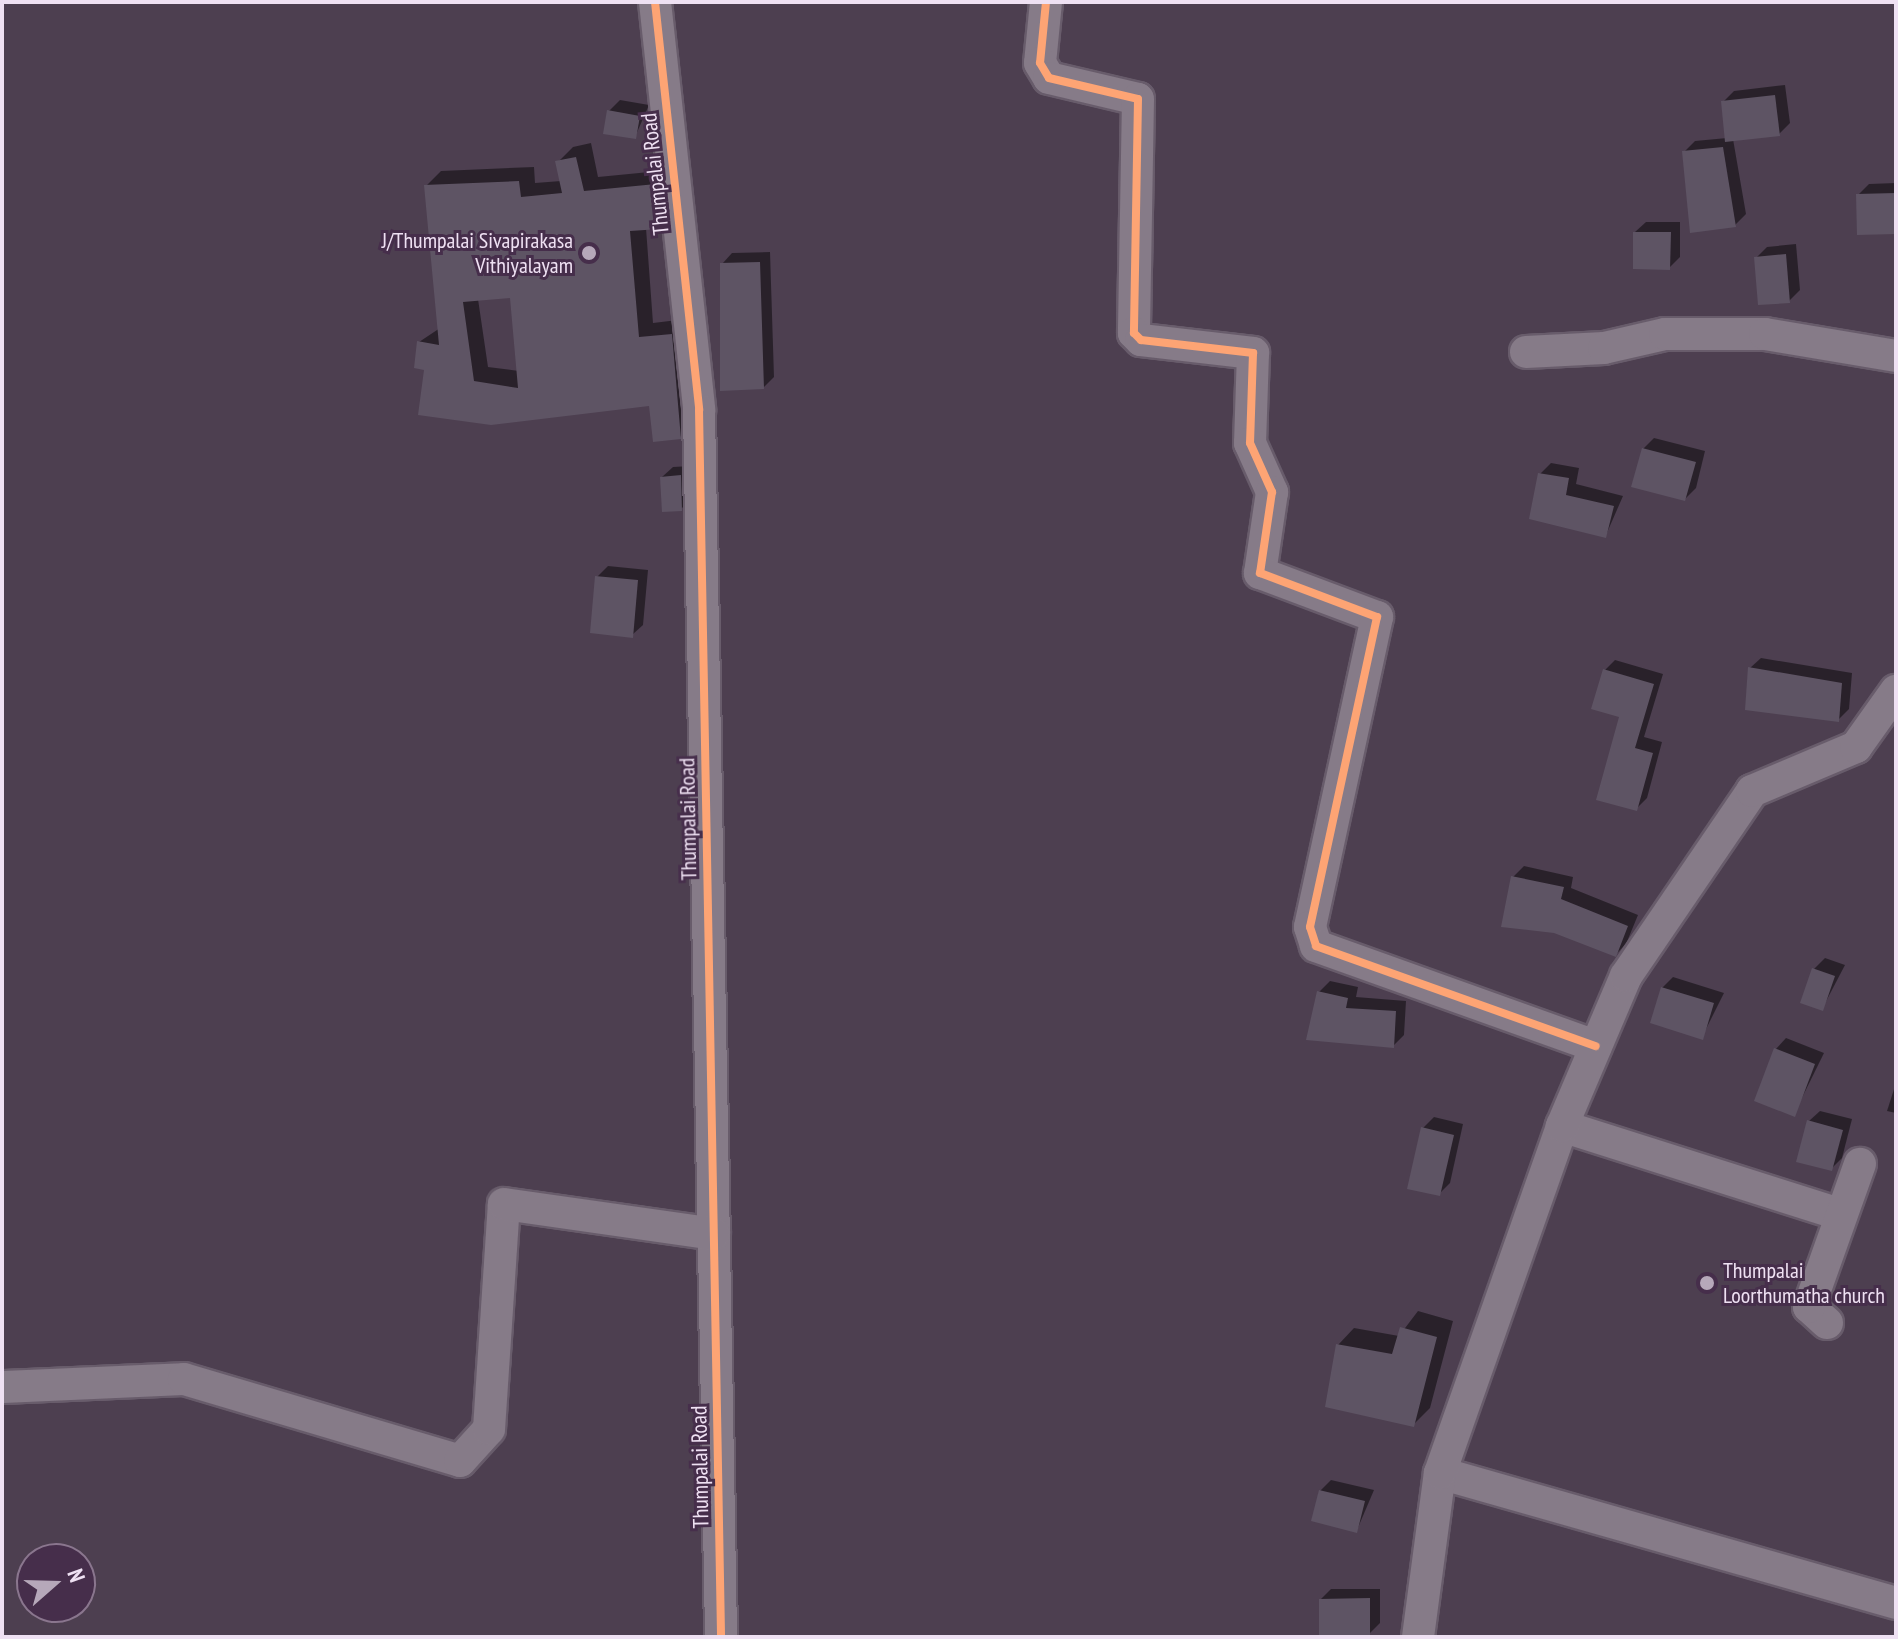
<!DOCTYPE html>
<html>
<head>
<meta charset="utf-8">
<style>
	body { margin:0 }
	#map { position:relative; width:1898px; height:1639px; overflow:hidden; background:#4d3f50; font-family:"PT Sans Narrow",sans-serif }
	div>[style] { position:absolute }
	.shadow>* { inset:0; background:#0007 }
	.building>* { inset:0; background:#5e5464 }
	.roads { filter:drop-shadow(2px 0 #685c6b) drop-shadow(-2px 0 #685c6b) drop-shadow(0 2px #685c6b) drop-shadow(0 -2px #685c6b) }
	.minor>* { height:32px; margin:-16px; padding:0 16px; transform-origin:16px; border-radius:16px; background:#867b88 }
	.cycleway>* { height:8px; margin:-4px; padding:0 4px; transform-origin:4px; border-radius:4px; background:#fda474 }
	.dots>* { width:22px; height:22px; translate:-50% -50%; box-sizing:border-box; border:4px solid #462e4b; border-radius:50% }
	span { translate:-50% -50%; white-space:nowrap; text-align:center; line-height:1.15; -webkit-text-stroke:6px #462e4b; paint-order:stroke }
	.street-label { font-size:22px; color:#efe1f3 }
	.poi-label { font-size:22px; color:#efe1f3 }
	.right { translate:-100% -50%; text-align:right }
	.left { translate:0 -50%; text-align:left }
	.frame { position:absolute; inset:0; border:4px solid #efe1f3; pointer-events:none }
	.north { position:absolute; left:16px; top:1543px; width:80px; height:80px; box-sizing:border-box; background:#462e4b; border:2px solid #8a768e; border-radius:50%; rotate:70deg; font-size:22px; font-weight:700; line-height:32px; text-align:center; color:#efe1f3 }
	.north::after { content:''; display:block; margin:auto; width:28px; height:36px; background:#b6a8ba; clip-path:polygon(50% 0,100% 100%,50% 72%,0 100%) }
</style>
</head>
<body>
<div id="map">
	<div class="shadow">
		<div style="clip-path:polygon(1785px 85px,1790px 123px,1779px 134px,1733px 139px,1746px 214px,1735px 225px,1684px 152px,1695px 141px,1727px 138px,1723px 102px,1734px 91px)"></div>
		<div style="clip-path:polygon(620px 100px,649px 105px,635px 137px,609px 111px)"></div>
		<div style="clip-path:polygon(evenodd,591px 143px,598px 177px,670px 170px,674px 212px,659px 227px,646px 228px,653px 323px,686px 319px,695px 422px,680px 437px,651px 404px,420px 414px,426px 368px,419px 342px,440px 328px,426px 186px,441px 171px,534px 167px,535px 183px,561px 181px,558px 162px,573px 147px,591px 143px,512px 295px,519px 371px,488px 367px,478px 299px,512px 295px)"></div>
		<div style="clip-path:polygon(1896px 183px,1896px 232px,1858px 195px,1869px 184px)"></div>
		<div style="clip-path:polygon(1646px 222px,1680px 222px,1680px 257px,1669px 268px,1635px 232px)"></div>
		<div style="clip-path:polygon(1796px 244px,1800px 290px,1789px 301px,1756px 258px,1767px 247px)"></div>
		<div style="clip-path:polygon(770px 252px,774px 377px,764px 387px,722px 264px,732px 253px)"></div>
		<div style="clip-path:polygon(1654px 438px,1705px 451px,1696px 488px,1685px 499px,1643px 449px)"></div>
		<div style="clip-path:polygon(1551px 463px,1579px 468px,1576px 484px,1623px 496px,1606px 535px,1540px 474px)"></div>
		<div style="clip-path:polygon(691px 466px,692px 498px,681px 509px,662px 477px,673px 467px)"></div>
		<div style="clip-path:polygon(608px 566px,648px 570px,643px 625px,632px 635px,597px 577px)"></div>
		<div style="clip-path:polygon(1761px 658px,1852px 673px,1849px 709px,1838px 720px,1750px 668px)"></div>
		<div style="clip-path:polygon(1615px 660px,1663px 674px,1644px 737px,1662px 742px,1647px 798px,1636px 809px,1621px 716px,1605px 670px)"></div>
		<div style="clip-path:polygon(1524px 866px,1573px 877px,1571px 888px,1638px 915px,1626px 944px,1615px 955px,1513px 877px)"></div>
		<div style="clip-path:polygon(1825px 958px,1845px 965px,1822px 1009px,1814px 969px)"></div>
		<div style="clip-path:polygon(1673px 977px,1724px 993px,1702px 1037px,1662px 988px)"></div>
		<div style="clip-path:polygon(1330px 981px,1358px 987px,1356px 997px,1406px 1001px,1404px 1035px,1393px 1046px,1319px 992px)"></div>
		<div style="clip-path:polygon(1786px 1038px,1824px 1053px,1794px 1114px,1776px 1049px)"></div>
		<div style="clip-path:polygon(1896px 1083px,1896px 1113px,1887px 1111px)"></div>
		<div style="clip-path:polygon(1820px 1111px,1852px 1119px,1842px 1158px,1831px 1169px,1809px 1121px)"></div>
		<div style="clip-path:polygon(1434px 1117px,1463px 1124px,1450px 1183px,1439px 1194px,1423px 1128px)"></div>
		<div style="clip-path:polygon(1418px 1311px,1453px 1321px,1430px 1408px,1413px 1425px,1338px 1345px,1354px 1328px,1399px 1336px)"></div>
		<div style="clip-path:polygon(1331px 1480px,1374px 1490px,1357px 1530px,1320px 1491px)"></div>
		<div style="clip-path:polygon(1331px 1589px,1380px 1589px,1380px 1623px,1369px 1634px,1321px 1599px)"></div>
	</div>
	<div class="building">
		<div style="clip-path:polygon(1775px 95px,1780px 136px,1725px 142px,1721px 101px)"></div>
		<div style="clip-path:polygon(607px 110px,640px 116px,636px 139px,603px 134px)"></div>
		<div style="clip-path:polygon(1723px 147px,1736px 227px,1690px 233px,1682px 151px)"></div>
		<div style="clip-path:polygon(evenodd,576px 157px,584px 191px,656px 184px,660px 229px,630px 231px,639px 337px,672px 334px,681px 439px,653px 442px,649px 406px,491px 425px,418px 415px,424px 370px,414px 368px,417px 341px,439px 345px,424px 185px,519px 181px,521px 197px,562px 193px,555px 161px,576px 157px,510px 298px,518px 388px,474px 381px,463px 302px,510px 298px)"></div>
		<div style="clip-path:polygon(1896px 193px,1896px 234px,1857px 235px,1856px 194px)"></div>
		<div style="clip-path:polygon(1633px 232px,1671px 232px,1670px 270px,1633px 269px)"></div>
		<div style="clip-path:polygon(1786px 254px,1790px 303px,1758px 305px,1754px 257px)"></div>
		<div style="clip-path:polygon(760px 262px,764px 389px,720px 391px,720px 263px)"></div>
		<div style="clip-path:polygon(1642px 448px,1696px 462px,1685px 501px,1631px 487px)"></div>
		<div style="clip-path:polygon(1538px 473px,1569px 478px,1566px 495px,1614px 506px,1606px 538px,1529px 519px)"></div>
		<div style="clip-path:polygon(681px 475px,682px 511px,662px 512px,660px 477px)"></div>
		<div style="clip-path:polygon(595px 576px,638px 580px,633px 638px,590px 633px)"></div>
		<div style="clip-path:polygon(1748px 667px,1842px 683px,1839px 722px,1745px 710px)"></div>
		<div style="clip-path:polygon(1603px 669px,1654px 684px,1635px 748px,1653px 753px,1637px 811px,1596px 800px,1619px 717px,1591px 709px)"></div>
		<div style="clip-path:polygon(1511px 876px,1564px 887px,1561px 899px,1628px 926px,1616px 957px,1554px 933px,1501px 927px)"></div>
		<div style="clip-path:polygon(1812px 968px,1835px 976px,1823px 1011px,1800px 1003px)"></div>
		<div style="clip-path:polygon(1661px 987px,1714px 1003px,1703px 1040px,1650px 1023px)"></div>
		<div style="clip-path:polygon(1317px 991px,1348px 998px,1346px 1008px,1396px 1011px,1394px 1048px,1306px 1040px)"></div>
		<div style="clip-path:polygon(1774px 1048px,1815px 1064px,1795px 1117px,1754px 1101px)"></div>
		<div style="clip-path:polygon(1807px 1120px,1843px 1130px,1832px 1171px,1796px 1162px)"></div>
		<div style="clip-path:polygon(1421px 1127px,1454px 1135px,1440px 1196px,1407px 1189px)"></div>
		<div style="clip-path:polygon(1400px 1327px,1437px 1337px,1414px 1427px,1325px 1407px,1336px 1344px,1392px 1354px)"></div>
		<div style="clip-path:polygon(1319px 1490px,1365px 1501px,1357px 1533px,1311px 1521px)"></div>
		<div style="clip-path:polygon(1370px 1598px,1370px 1636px,1319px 1636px,1319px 1599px)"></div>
	</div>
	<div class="roads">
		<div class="minor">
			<div style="left:655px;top:2px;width:410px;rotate:83.8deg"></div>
			<div style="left:699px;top:410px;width:1227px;rotate:88.97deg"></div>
			<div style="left:1046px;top:2px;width:61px;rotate:95.6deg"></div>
			<div style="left:1040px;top:63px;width:17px;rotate:59deg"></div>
			<div style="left:1049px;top:78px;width:91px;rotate:13.3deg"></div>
			<div style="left:1138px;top:99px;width:234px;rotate:91deg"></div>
			<div style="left:1134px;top:333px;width:10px;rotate:45deg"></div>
			<div style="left:1141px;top:340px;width:113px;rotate:6.6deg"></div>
			<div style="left:1253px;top:353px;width:90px;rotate:91.9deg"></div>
			<div style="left:1250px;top:443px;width:54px;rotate:65.8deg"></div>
			<div style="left:1272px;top:492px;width:82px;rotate:98.4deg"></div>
			<div style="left:1260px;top:573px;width:125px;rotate:20.6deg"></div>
			<div style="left:1377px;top:617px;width:317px;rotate:102.2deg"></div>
			<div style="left:1310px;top:927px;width:20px;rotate:72deg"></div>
			<div style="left:1316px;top:946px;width:297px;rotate:19.7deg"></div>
			<div style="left:1526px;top:352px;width:78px;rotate:-2.9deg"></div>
			<div style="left:1604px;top:348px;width:63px;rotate:-12.9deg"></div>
			<div style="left:1665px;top:334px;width:100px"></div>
			<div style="left:1765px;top:334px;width:133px;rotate:9.5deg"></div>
			<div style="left:1562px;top:1126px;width:288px;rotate:17.6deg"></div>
			<div style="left:1827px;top:1323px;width:24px;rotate:-138deg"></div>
			<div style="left:1809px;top:1307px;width:152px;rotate:-70.4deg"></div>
			<div style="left:2px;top:1387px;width:182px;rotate:-2.5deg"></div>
			<div style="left:184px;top:1379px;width:288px;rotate:16.5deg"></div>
			<div style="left:460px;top:1461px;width:43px;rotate:-47.8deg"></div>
			<div style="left:489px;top:1429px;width:225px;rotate:-86.2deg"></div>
			<div style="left:504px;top:1204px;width:212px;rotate:8.1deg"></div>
			<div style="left:1440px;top:1473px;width:474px;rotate:15.9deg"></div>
			<div style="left:1418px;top:1637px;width:165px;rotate:-82.4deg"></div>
			<div style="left:1440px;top:1473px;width:368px;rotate:-70.6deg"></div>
			<div style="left:1562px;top:1126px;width:163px;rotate:-66.9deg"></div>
			<div style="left:1626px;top:976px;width:224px;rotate:-55.7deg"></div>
			<div style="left:1752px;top:791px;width:113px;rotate:-22.9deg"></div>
			<div style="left:1856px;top:747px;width:69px;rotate:-54.5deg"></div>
		</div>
	</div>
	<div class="cycleway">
		<div style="left:655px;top:2px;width:410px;rotate:83.8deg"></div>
		<div style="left:699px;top:410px;width:1227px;rotate:88.97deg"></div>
		<div style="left:1046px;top:2px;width:61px;rotate:95.6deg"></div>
		<div style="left:1040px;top:63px;width:17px;rotate:59deg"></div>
		<div style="left:1049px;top:78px;width:91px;rotate:13.3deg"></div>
		<div style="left:1138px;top:99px;width:234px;rotate:91deg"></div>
		<div style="left:1134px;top:333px;width:10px;rotate:45deg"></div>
		<div style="left:1141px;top:340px;width:113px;rotate:6.6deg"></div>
		<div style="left:1253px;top:353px;width:90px;rotate:91.9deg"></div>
		<div style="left:1250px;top:443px;width:54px;rotate:65.8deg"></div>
		<div style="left:1272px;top:492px;width:82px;rotate:98.4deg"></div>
		<div style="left:1260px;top:573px;width:125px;rotate:20.6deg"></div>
		<div style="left:1377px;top:617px;width:317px;rotate:102.2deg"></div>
		<div style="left:1310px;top:927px;width:20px;rotate:72deg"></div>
		<div style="left:1316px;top:946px;width:297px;rotate:19.7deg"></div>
	</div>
	<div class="dots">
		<div style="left:589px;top:253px;background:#b6a8ba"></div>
		<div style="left:1707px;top:1283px;background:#b6a8ba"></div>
	</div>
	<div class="street-label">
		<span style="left:655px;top:174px;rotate:-96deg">Thumpalai Road</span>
		<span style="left:688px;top:819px;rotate:-91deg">Thumpalai Road</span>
		<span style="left:700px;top:1467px;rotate:-91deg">Thumpalai Road</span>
	</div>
	<div class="poi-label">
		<span class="right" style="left:573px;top:253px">J/Thumpalai Sivapirakasa<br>Vithiyalayam</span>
		<span class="left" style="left:1723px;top:1283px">Thumpalai<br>Loorthumatha church</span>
	</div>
	<div class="frame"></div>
	<div class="north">N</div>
</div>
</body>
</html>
